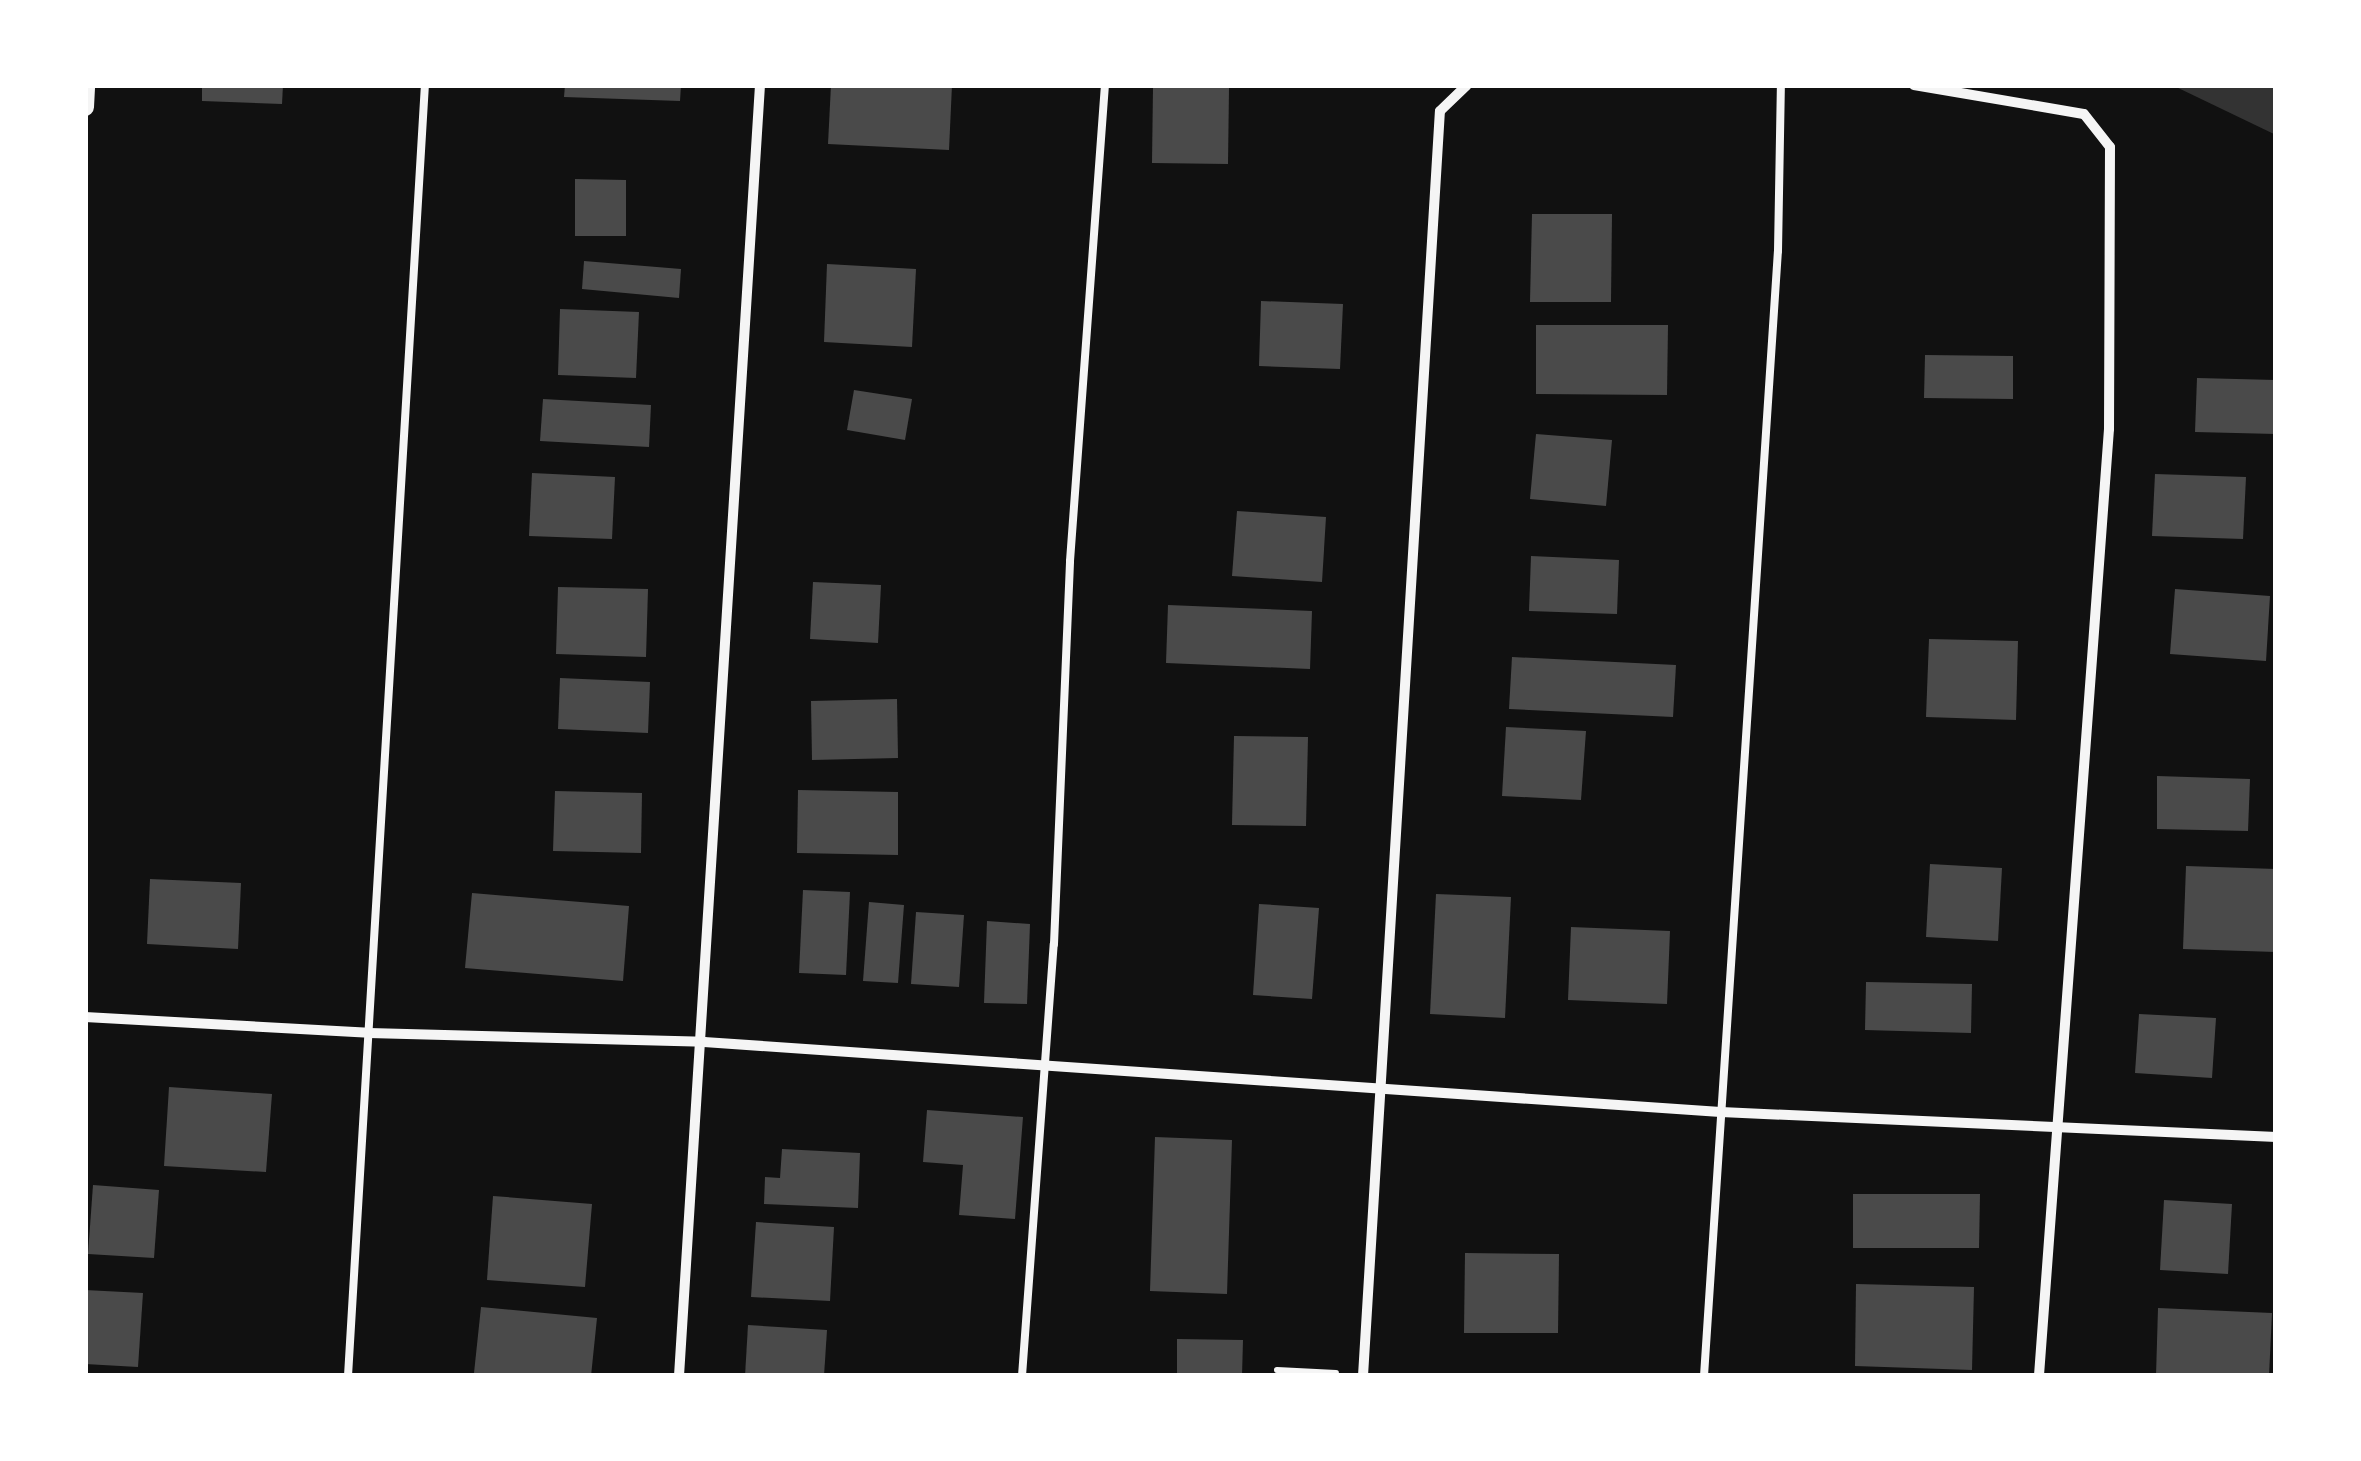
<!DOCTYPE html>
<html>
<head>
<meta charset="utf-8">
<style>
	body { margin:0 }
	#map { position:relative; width:2361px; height:1461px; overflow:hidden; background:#111; font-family:"PT Sans Narrow",sans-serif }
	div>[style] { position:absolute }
	.water>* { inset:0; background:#333 }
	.building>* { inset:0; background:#4a4a4a }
	.path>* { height:6px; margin:-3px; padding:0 3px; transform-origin:3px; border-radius:3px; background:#f5f5f5 }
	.service>* { height:8px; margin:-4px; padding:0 4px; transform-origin:4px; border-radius:4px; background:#f5f5f5 }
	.minor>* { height:10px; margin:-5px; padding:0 5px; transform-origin:5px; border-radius:5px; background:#f5f5f5 }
	.tertiary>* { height:18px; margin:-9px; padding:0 9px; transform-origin:9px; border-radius:9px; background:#f5f5f5 }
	span { translate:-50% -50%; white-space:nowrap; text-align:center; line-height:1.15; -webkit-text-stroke:8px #fff; paint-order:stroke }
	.frame { position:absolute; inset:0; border:88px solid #fff; pointer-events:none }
</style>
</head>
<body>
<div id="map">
	<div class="water">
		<div style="clip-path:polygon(2172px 85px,2276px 85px,2276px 135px)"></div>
	</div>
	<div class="building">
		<div style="clip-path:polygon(202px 85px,283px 85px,282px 104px,202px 101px)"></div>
		<div style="clip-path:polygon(565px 85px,681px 85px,680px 101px,564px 97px)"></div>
		<div style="clip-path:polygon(831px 85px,952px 85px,949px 150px,828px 144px)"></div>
		<div style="clip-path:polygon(1153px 87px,1229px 88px,1228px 164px,1152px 163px)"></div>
		<div style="clip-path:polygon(575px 179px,626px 180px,626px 236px,575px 236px)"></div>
		<div style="clip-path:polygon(1532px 214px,1612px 214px,1611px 302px,1530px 302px)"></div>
		<div style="clip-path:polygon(584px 261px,681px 269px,679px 298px,582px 289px)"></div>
		<div style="clip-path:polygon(827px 264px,916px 269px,912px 347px,824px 342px)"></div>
		<div style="clip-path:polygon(1261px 301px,1343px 304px,1340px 369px,1259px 366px)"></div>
		<div style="clip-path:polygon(560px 309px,639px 312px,636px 378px,558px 375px)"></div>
		<div style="clip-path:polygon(1536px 325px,1668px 325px,1667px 395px,1536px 394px)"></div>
		<div style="clip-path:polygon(1925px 355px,2013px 356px,2013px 399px,1924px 398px)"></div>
		<div style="clip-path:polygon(2197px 378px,2276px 380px,2276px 434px,2195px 432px)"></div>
		<div style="clip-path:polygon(854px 390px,912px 399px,905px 440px,847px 430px)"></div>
		<div style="clip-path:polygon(543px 399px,651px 405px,649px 447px,540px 441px)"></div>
		<div style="clip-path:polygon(1536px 434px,1612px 440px,1606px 506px,1530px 499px)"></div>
		<div style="clip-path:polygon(532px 473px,615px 477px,612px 539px,529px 536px)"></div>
		<div style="clip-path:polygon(2155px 474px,2246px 477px,2243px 539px,2152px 536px)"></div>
		<div style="clip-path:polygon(1237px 511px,1326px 517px,1322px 582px,1232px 576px)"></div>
		<div style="clip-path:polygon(1531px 556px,1619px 560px,1617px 614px,1529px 611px)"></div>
		<div style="clip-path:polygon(813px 582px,881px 585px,878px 643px,810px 639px)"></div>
		<div style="clip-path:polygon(558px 587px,648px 589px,646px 657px,556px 654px)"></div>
		<div style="clip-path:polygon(2175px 589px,2270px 596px,2266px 661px,2170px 654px)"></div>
		<div style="clip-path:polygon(1168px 605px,1312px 611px,1310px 669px,1166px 663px)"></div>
		<div style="clip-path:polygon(1929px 639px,2018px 641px,2016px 720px,1926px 717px)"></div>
		<div style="clip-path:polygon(1512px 657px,1676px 665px,1673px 717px,1509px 709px)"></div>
		<div style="clip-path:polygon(560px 678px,650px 682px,648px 733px,558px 729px)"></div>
		<div style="clip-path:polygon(897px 699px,898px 758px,812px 760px,811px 701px)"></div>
		<div style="clip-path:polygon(1506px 727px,1586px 731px,1581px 800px,1502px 796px)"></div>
		<div style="clip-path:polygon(1234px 736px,1308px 737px,1306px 826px,1232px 825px)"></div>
		<div style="clip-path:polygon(2157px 776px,2250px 779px,2248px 831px,2157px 829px)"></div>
		<div style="clip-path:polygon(798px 790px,898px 792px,898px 855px,797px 853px)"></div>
		<div style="clip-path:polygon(555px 791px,642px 793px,641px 853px,553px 851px)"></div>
		<div style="clip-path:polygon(1930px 864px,2002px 868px,1998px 941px,1926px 937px)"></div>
		<div style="clip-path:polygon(2186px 866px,2276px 869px,2276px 952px,2183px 949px)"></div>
		<div style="clip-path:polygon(150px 879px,241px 883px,238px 949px,147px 944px)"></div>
		<div style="clip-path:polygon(803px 890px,850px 892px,846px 975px,799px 973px)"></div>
		<div style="clip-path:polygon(472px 893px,629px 906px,623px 981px,465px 968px)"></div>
		<div style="clip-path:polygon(1436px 894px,1511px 897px,1505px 1018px,1430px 1014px)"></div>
		<div style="clip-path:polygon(869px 902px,904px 905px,898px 983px,863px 981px)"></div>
		<div style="clip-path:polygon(1259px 904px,1319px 908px,1312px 999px,1253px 995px)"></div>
		<div style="clip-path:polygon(916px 912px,964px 915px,959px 987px,911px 984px)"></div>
		<div style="clip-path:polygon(987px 921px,1030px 924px,1027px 1004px,984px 1003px)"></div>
		<div style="clip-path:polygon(1571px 927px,1670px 931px,1667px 1004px,1568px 1000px)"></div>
		<div style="clip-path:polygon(1866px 982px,1972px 984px,1971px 1033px,1865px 1030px)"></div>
		<div style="clip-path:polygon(2139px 1014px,2216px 1018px,2212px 1078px,2135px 1073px)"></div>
		<div style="clip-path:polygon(169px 1087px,272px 1094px,266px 1172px,164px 1166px)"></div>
		<div style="clip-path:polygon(927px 1110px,1023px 1117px,1015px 1219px,959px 1215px,963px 1165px,923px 1162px)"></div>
		<div style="clip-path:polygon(1155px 1137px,1232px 1140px,1227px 1294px,1150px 1291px)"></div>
		<div style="clip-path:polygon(782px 1149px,860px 1153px,858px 1208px,764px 1204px,765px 1177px,780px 1178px)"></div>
		<div style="clip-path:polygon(93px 1185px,159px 1190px,154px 1258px,88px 1254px)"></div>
		<div style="clip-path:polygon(1853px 1194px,1980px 1194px,1979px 1248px,1853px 1248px)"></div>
		<div style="clip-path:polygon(493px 1196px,592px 1204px,585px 1287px,487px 1280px)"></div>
		<div style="clip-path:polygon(2164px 1200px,2232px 1204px,2228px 1274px,2160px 1270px)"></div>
		<div style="clip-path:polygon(756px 1222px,834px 1227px,830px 1301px,751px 1297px)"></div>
		<div style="clip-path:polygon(1465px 1253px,1559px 1254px,1558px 1333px,1464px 1333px)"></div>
		<div style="clip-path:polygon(1856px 1284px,1974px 1287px,1972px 1370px,1855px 1366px)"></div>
		<div style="clip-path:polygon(85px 1290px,143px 1293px,138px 1367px,85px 1364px)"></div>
		<div style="clip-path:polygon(481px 1307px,597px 1318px,591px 1376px,474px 1373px)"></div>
		<div style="clip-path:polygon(2158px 1308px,2272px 1313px,2269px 1376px,2156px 1376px)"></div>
		<div style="clip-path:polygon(748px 1325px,827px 1330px,824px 1376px,745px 1376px)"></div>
		<div style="clip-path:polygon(1177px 1339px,1243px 1340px,1242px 1376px,1177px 1376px)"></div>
	</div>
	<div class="path">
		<div style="left:1277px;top:1370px;width:59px;rotate:2.9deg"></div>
	</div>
	<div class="service">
		<div style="left:348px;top:1376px;width:1293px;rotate:-86.59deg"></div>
		<div style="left:1022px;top:1376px;width:433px;rotate:-85.8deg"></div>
		<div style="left:1054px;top:944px;width:383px;rotate:-87.6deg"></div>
		<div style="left:1070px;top:561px;width:477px;rotate:-85.8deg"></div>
		<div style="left:1704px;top:1376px;width:1127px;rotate:-86.24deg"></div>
		<div style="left:1778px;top:251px;width:166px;rotate:-89deg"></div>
	</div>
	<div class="minor">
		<div style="left:1914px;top:85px;width:172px;rotate:9.7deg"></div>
		<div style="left:2084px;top:114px;width:42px;rotate:51.8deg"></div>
		<div style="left:2110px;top:147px;width:282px;rotate:90.2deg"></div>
		<div style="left:2109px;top:429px;width:950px;rotate:94.23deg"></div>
		<div style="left:85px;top:1017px;width:284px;rotate:3.2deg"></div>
		<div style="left:369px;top:1033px;width:335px;rotate:1.5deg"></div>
		<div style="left:704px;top:1042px;width:1019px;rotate:3.94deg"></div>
		<div style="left:1721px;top:1112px;width:556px;rotate:2.58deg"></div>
		<div style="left:679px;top:1376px;width:1294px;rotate:-86.41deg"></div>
		<div style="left:1363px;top:1376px;width:1267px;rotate:-86.52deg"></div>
		<div style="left:1440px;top:111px;width:37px;rotate:-44deg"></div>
	</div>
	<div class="tertiary">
		<div style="left:85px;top:107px;width:22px;rotate:-87deg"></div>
	</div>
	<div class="frame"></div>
</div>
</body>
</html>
